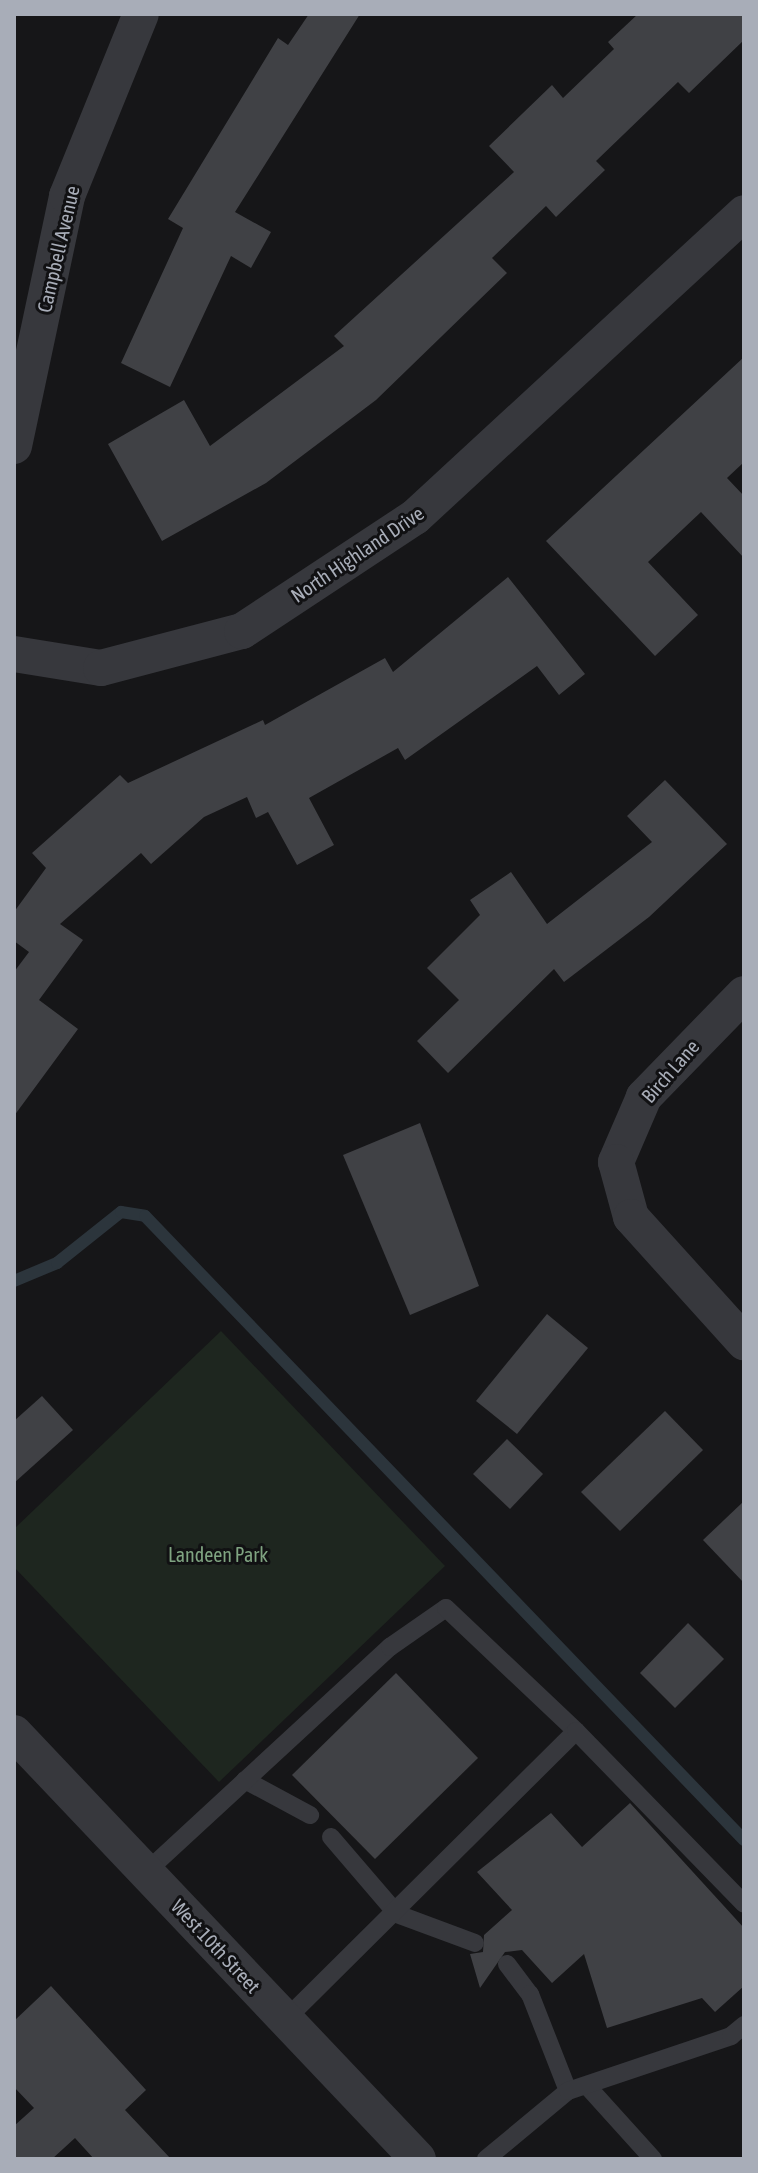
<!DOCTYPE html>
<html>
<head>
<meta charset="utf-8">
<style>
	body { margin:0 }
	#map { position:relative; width:758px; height:2173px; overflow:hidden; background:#161618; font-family:"Asap Condensed",sans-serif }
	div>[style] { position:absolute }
	.green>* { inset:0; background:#1e261f }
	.stream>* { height:12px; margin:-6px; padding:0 6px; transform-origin:6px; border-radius:6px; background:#2c353c }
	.building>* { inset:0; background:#404145 }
	.lane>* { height:18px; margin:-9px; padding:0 9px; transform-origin:9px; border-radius:9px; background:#37383d }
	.street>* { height:36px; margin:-18px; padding:0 18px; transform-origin:18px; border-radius:18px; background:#37383d }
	span { translate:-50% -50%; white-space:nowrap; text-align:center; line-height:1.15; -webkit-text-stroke:6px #111113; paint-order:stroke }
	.street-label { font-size:20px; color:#a8adb8 }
	.park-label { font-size:20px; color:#7fa381 }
	.frame { position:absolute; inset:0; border:16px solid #a8adb8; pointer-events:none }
</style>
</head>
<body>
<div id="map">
	<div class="green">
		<div style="clip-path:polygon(221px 1331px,445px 1566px,219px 1782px,14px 1567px,14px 1529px)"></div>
	</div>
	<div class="stream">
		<div style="left:14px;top:1281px;width:47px;rotate:-22.7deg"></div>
		<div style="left:57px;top:1263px;width:82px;rotate:-38.6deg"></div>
		<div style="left:121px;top:1212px;width:24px;rotate:9deg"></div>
		<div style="left:145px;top:1216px;width:865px;rotate:46.17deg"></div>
	</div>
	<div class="building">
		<div style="clip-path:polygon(309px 14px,360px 14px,235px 212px,271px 232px,251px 268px,231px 256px,170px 387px,121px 363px,183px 228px,168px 219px,278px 38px,288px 45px)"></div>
		<div style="clip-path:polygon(638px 14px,744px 14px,744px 40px,689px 93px,678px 82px,596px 161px,605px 170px,556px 217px,546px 206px,492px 258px,507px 273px,376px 400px,266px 483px,162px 541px,108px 444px,184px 400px,210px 446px,344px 346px,334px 336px,514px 172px,489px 146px,552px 85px,563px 98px,614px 49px,608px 42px)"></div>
		<div style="clip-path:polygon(744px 357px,744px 462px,727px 478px,744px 496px,744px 558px,701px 512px,648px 562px,698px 615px,655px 656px,546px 541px)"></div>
		<div style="clip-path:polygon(508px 577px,585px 674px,559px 695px,537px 666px,405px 760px,398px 748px,309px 798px,334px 845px,297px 865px,268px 812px,256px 818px,247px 797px,204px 817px,151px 864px,141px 853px,60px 924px,83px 940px,39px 1000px,78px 1029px,14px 1116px,14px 972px,29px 952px,14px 941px,14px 912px,46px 868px,32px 853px,120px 775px,128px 783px,263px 720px,265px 725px,385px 658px,393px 672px)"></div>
		<div style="clip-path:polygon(665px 780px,727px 844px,649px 917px,564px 982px,554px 969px,448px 1073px,417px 1041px,459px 1000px,427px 968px,480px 915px,470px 900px,511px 872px,547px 924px,652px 842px,627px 816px)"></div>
		<div style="clip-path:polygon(420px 1123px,479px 1286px,410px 1315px,343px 1155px)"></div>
		<div style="clip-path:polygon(547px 1314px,588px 1348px,517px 1434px,476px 1401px)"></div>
		<div style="clip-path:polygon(42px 1396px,73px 1430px,14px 1483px,14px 1421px)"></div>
		<div style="clip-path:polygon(665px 1411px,703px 1450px,620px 1531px,581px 1492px)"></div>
		<div style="clip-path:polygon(507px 1439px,543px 1474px,510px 1509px,473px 1474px)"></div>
		<div style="clip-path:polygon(744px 1501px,744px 1583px,703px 1540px)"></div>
		<div style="clip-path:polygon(688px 1623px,724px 1659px,675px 1708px,640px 1673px)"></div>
		<div style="clip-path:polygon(396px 1673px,478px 1758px,375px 1859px,292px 1775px)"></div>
		<div style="clip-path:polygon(630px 1803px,744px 1928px,744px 1986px,715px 2012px,702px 1998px,607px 2028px,584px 1954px,552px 1983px,522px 1950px,505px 1952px,480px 1988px,470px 1954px,483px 1952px,484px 1935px,512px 1910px,477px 1872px,551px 1813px,582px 1847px)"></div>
		<div style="clip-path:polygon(51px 1986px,146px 2090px,125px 2110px,171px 2159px,94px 2159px,75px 2138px,52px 2159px,14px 2159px,14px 2126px,34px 2108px,14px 2087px,14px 2021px)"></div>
	</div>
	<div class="lane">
		<div style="left:245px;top:1780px;width:74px;rotate:28.3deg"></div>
		<div style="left:331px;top:1837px;width:101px;rotate:49.4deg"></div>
		<div style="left:397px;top:1914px;width:83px;rotate:20.4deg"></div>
		<div style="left:146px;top:1872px;width:332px;rotate:-42.7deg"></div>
		<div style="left:390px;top:1647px;width:68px;rotate:-34.9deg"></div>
		<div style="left:446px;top:1608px;width:179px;rotate:43.4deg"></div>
		<div style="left:507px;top:1964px;width:38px;rotate:53deg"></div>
		<div style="left:530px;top:1994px;width:104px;rotate:68.6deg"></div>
		<div style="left:285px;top:2020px;width:410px;rotate:-44.8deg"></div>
		<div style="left:576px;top:1731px;width:241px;rotate:45.8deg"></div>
		<div style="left:588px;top:2087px;width:97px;rotate:47.9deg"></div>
		<div style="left:486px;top:2159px;width:107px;rotate:-39.7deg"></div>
		<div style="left:568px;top:2091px;width:172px;rotate:-18.6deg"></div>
		<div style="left:731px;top:2036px;width:17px;rotate:-40deg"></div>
	</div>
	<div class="street">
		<div style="left:14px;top:446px;width:256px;rotate:-78deg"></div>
		<div style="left:67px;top:196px;width:196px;rotate:-67.9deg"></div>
		<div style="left:14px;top:654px;width:88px;rotate:9.1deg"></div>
		<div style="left:101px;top:668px;width:146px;rotate:-14.7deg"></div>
		<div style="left:242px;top:631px;width:207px;rotate:-33.4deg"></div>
		<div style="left:415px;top:517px;width:448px;rotate:-42.7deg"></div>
		<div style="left:744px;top:994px;width:144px;rotate:134.2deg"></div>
		<div style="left:644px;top:1097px;width:71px;rotate:113.3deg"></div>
		<div style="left:616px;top:1162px;width:57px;rotate:74.7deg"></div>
		<div style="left:631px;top:1217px;width:169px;rotate:47.9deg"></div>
		<div style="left:14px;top:1733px;width:587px;rotate:46.52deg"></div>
	</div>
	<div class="street-label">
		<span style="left:58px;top:249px;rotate:-77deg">Campbell Avenue</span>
		<span style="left:357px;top:554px;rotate:-34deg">North Highland Drive</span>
		<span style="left:670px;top:1071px;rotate:-49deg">Birch Lane</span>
		<span style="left:216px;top:1946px;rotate:47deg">West 10th Street</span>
	</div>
	<div class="park-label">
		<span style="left:218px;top:1554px">Landeen Park</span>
	</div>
	<div class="frame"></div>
</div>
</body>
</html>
